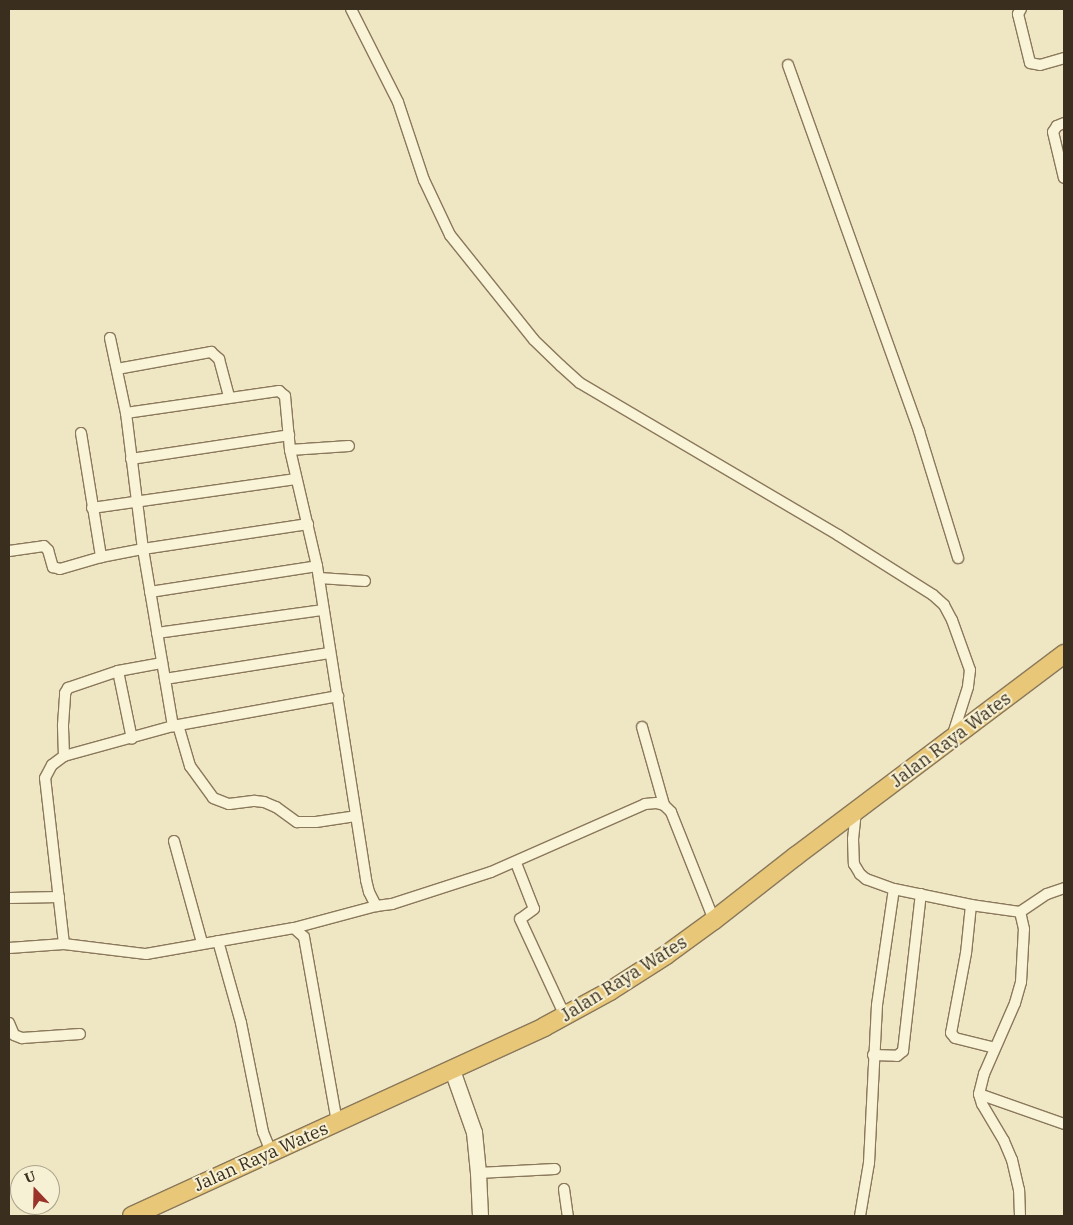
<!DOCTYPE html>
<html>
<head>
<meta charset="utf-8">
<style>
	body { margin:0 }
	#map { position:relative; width:1073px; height:1225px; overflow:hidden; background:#efe6c4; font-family:"IBM Plex Serif",serif }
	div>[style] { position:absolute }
	.roads { filter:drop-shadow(1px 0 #8a785a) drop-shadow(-1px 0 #8a785a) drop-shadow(0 1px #8a785a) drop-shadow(0 -1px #8a785a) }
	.minor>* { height:10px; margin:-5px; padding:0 5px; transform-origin:5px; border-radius:5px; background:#f9f3d8 }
	.secondary>* { height:15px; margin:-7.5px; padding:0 7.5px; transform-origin:7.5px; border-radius:7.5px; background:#f9f3d8 }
	.trunk>* { height:18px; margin:-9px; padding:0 9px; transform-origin:9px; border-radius:9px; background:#e8c878 }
	span { translate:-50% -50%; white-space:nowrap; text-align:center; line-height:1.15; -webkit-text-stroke:4px #f6f0d4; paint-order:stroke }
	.street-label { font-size:18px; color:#3a2e1e }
	.frame { position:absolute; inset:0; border:10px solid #3a2e1e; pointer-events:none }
	.north { position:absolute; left:10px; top:1165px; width:50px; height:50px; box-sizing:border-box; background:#f6f0d4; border:1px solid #aba28b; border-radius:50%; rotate:339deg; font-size:14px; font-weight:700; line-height:20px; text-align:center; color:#3a2e1e }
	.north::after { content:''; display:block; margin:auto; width:18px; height:22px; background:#9a342a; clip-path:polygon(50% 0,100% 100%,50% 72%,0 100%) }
</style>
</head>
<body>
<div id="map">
	<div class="roads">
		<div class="minor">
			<div style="left:351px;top:9px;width:104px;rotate:63.2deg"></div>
			<div style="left:398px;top:102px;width:82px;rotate:71.6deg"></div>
			<div style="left:424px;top:180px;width:61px;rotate:64.7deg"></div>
			<div style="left:450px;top:235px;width:134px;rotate:51.3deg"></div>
			<div style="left:534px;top:340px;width:37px;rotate:44deg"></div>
			<div style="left:561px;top:366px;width:25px;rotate:42deg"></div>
			<div style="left:580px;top:383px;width:299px;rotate:30.5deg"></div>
			<div style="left:838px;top:535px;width:112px;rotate:32.3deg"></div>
			<div style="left:933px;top:595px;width:15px;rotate:42deg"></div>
			<div style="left:944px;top:605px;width:17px;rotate:62deg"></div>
			<div style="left:952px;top:620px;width:53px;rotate:70.2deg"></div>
			<div style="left:970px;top:670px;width:17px;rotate:97deg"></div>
			<div style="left:968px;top:687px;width:52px;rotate:107.7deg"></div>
			<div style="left:1021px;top:9px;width:6px;rotate:121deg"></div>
			<div style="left:1018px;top:14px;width:50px;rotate:76.2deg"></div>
			<div style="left:1030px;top:63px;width:10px;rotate:11deg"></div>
			<div style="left:1040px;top:65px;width:25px;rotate:-16deg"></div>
			<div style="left:788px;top:65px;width:389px;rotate:70.3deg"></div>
			<div style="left:919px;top:431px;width:133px;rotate:72.9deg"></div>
			<div style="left:1064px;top:123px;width:8px;rotate:157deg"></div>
			<div style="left:1057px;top:126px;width:7px;rotate:124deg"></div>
			<div style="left:1053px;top:132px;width:47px;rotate:76.6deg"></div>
			<div style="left:110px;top:338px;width:77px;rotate:78deg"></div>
			<div style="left:126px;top:413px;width:137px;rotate:82.9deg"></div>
			<div style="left:143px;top:549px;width:180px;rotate:80.4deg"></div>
			<div style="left:117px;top:369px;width:96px;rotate:-10.3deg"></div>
			<div style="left:211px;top:352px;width:11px;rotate:41deg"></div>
			<div style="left:219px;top:359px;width:39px;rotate:75deg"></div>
			<div style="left:126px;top:413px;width:155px;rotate:-8.2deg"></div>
			<div style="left:279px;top:391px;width:8px;rotate:40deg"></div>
			<div style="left:285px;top:396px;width:54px;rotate:84.7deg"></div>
			<div style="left:290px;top:450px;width:119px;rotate:76.9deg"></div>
			<div style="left:317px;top:566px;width:318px;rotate:81.1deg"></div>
			<div style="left:366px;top:880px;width:12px;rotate:76deg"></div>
			<div style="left:369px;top:892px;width:16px;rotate:63deg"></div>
			<div style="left:376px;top:906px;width:16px;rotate:-7deg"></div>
			<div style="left:392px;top:904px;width:104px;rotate:-17.9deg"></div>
			<div style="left:491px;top:872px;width:168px;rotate:-23.8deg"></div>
			<div style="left:645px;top:804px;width:11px;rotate:-5deg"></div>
			<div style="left:656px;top:803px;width:8px;rotate:14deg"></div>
			<div style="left:664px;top:805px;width:10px;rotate:45deg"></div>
			<div style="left:671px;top:812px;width:116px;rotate:68.3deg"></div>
			<div style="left:81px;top:433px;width:126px;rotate:80.8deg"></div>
			<div style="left:290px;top:450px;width:59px;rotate:-3.9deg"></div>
			<div style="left:131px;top:459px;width:160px;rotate:-8.6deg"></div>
			<div style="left:92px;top:508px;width:206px;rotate:-8.1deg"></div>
			<div style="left:9px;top:551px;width:35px;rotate:-8deg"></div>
			<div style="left:44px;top:546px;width:6px;rotate:45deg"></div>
			<div style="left:48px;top:550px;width:18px;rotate:74deg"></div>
			<div style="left:53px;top:567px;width:7px;rotate:16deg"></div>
			<div style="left:60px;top:569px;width:43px;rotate:-16.3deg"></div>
			<div style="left:101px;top:557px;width:43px;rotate:-10.8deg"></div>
			<div style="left:143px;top:549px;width:167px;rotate:-8.6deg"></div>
			<div style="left:319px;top:578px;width:46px;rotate:3.7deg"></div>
			<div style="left:150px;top:592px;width:169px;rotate:-8.8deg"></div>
			<div style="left:157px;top:633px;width:168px;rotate:-7.9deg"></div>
			<div style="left:118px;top:671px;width:45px;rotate:-10.3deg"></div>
			<div style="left:165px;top:679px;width:166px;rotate:-9deg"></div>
			<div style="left:178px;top:725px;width:43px;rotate:73.7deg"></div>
			<div style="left:190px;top:766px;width:39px;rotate:54deg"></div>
			<div style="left:213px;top:798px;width:17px;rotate:21deg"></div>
			<div style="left:229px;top:804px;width:26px;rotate:-7deg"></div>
			<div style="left:255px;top:801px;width:9px;rotate:6deg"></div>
			<div style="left:264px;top:802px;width:13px;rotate:23deg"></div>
			<div style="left:276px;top:807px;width:26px;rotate:36deg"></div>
			<div style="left:297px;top:822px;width:19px"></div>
			<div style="left:316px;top:822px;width:40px;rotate:-8.5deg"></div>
			<div style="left:642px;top:727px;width:81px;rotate:74.2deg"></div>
			<div style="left:64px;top:756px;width:113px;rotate:-15.4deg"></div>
			<div style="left:173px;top:726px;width:168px;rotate:-10.3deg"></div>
			<div style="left:856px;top:811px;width:28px;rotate:96deg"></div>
			<div style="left:853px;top:839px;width:25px;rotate:88deg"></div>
			<div style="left:854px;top:864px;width:12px;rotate:59deg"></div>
			<div style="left:860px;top:874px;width:8px;rotate:40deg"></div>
			<div style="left:866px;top:879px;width:30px;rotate:20deg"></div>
			<div style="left:894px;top:889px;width:79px;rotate:11.7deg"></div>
			<div style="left:971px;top:905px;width:49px;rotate:8.1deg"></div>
			<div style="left:1020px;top:912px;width:32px;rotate:-34deg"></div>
			<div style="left:1047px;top:894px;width:18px;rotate:-19deg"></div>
			<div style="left:174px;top:841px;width:106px;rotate:74.6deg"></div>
			<div style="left:516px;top:863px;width:49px;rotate:68.6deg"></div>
			<div style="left:534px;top:909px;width:17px;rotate:144deg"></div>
			<div style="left:520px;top:919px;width:107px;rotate:65.1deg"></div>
			<div style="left:9px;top:898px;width:50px;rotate:-1.1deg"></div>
			<div style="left:971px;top:905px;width:48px;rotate:95.9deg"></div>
			<div style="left:966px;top:953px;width:81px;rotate:100.6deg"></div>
			<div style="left:951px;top:1033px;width:6px;rotate:51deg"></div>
			<div style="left:955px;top:1038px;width:41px;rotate:14deg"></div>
			<div style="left:294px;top:928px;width:85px;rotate:-15deg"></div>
			<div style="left:218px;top:941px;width:85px;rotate:74.3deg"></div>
			<div style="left:241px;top:1023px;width:111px;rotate:78.6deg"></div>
			<div style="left:263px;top:1132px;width:22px;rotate:68deg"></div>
			<div style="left:64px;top:944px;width:167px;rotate:-96.5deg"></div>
			<div style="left:45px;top:778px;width:15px;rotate:-62deg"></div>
			<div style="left:52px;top:765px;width:15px;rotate:-37deg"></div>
			<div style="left:64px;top:756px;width:31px;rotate:-92deg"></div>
			<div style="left:63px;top:725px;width:32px;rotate:-86deg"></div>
			<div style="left:65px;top:693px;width:6px;rotate:-59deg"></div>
			<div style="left:68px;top:688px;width:53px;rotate:-18.8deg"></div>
			<div style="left:118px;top:671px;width:69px;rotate:78.4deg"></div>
			<div style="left:9px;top:948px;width:55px;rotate:-4.2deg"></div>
			<div style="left:64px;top:944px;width:83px;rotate:7deg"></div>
			<div style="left:146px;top:954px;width:150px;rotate:-10deg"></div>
			<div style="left:294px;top:928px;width:13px;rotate:42deg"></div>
			<div style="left:304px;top:937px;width:189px;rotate:79.9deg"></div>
			<div style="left:9px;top:1023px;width:13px;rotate:67deg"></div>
			<div style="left:14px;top:1035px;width:9px;rotate:21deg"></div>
			<div style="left:22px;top:1038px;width:58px;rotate:-3.9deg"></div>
			<div style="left:873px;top:1055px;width:24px;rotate:2deg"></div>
			<div style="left:897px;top:1056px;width:8px;rotate:-40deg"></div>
			<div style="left:903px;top:1051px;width:158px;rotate:-83.5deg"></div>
			<div style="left:979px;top:1094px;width:90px;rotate:19.4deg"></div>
			<div style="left:478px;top:1173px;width:77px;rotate:-3deg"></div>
			<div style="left:564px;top:1189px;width:27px;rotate:82deg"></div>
			<div style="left:860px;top:1216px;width:54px;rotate:-80.4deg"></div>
			<div style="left:869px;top:1163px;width:158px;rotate:-87.1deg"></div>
			<div style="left:877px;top:1005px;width:117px;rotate:-81.7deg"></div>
			<div style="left:1020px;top:1216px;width:26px;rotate:-92deg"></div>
			<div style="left:1019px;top:1190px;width:31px;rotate:-103deg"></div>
			<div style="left:1012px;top:1160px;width:21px;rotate:-113deg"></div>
			<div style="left:1004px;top:1141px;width:43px;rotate:-120.7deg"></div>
			<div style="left:982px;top:1104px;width:10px;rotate:-107deg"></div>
			<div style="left:979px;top:1094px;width:21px;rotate:-76deg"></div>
			<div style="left:984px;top:1074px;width:77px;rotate:-66.4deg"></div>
			<div style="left:1015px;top:1003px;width:22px;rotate:-74deg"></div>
			<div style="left:1021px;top:982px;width:53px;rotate:-86.8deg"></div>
			<div style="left:1024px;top:929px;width:17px;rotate:-103deg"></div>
		</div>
		<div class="secondary">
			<div style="left:452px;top:1070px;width:66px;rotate:70.5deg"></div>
			<div style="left:474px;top:1132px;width:41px;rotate:84.4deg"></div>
			<div style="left:478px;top:1173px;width:43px;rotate:87.3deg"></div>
		</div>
		<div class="trunk">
			<div style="left:132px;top:1216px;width:453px;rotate:-24.6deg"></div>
			<div style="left:544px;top:1027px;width:75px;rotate:-28.6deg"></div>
			<div style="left:610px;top:991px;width:67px;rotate:-32.7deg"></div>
			<div style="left:666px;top:955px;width:59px;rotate:-36.1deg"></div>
			<div style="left:714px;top:920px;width:104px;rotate:-38deg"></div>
			<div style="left:796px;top:856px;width:336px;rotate:-37deg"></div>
		</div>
	</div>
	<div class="street-label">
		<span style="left:951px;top:740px;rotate:-37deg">Jalan Raya Wates</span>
		<span style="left:624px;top:979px;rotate:-32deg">Jalan Raya Wates</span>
		<span style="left:261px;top:1157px;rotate:-24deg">Jalan Raya Wates</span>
	</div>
	<div class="frame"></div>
	<div class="north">U</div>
</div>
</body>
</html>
